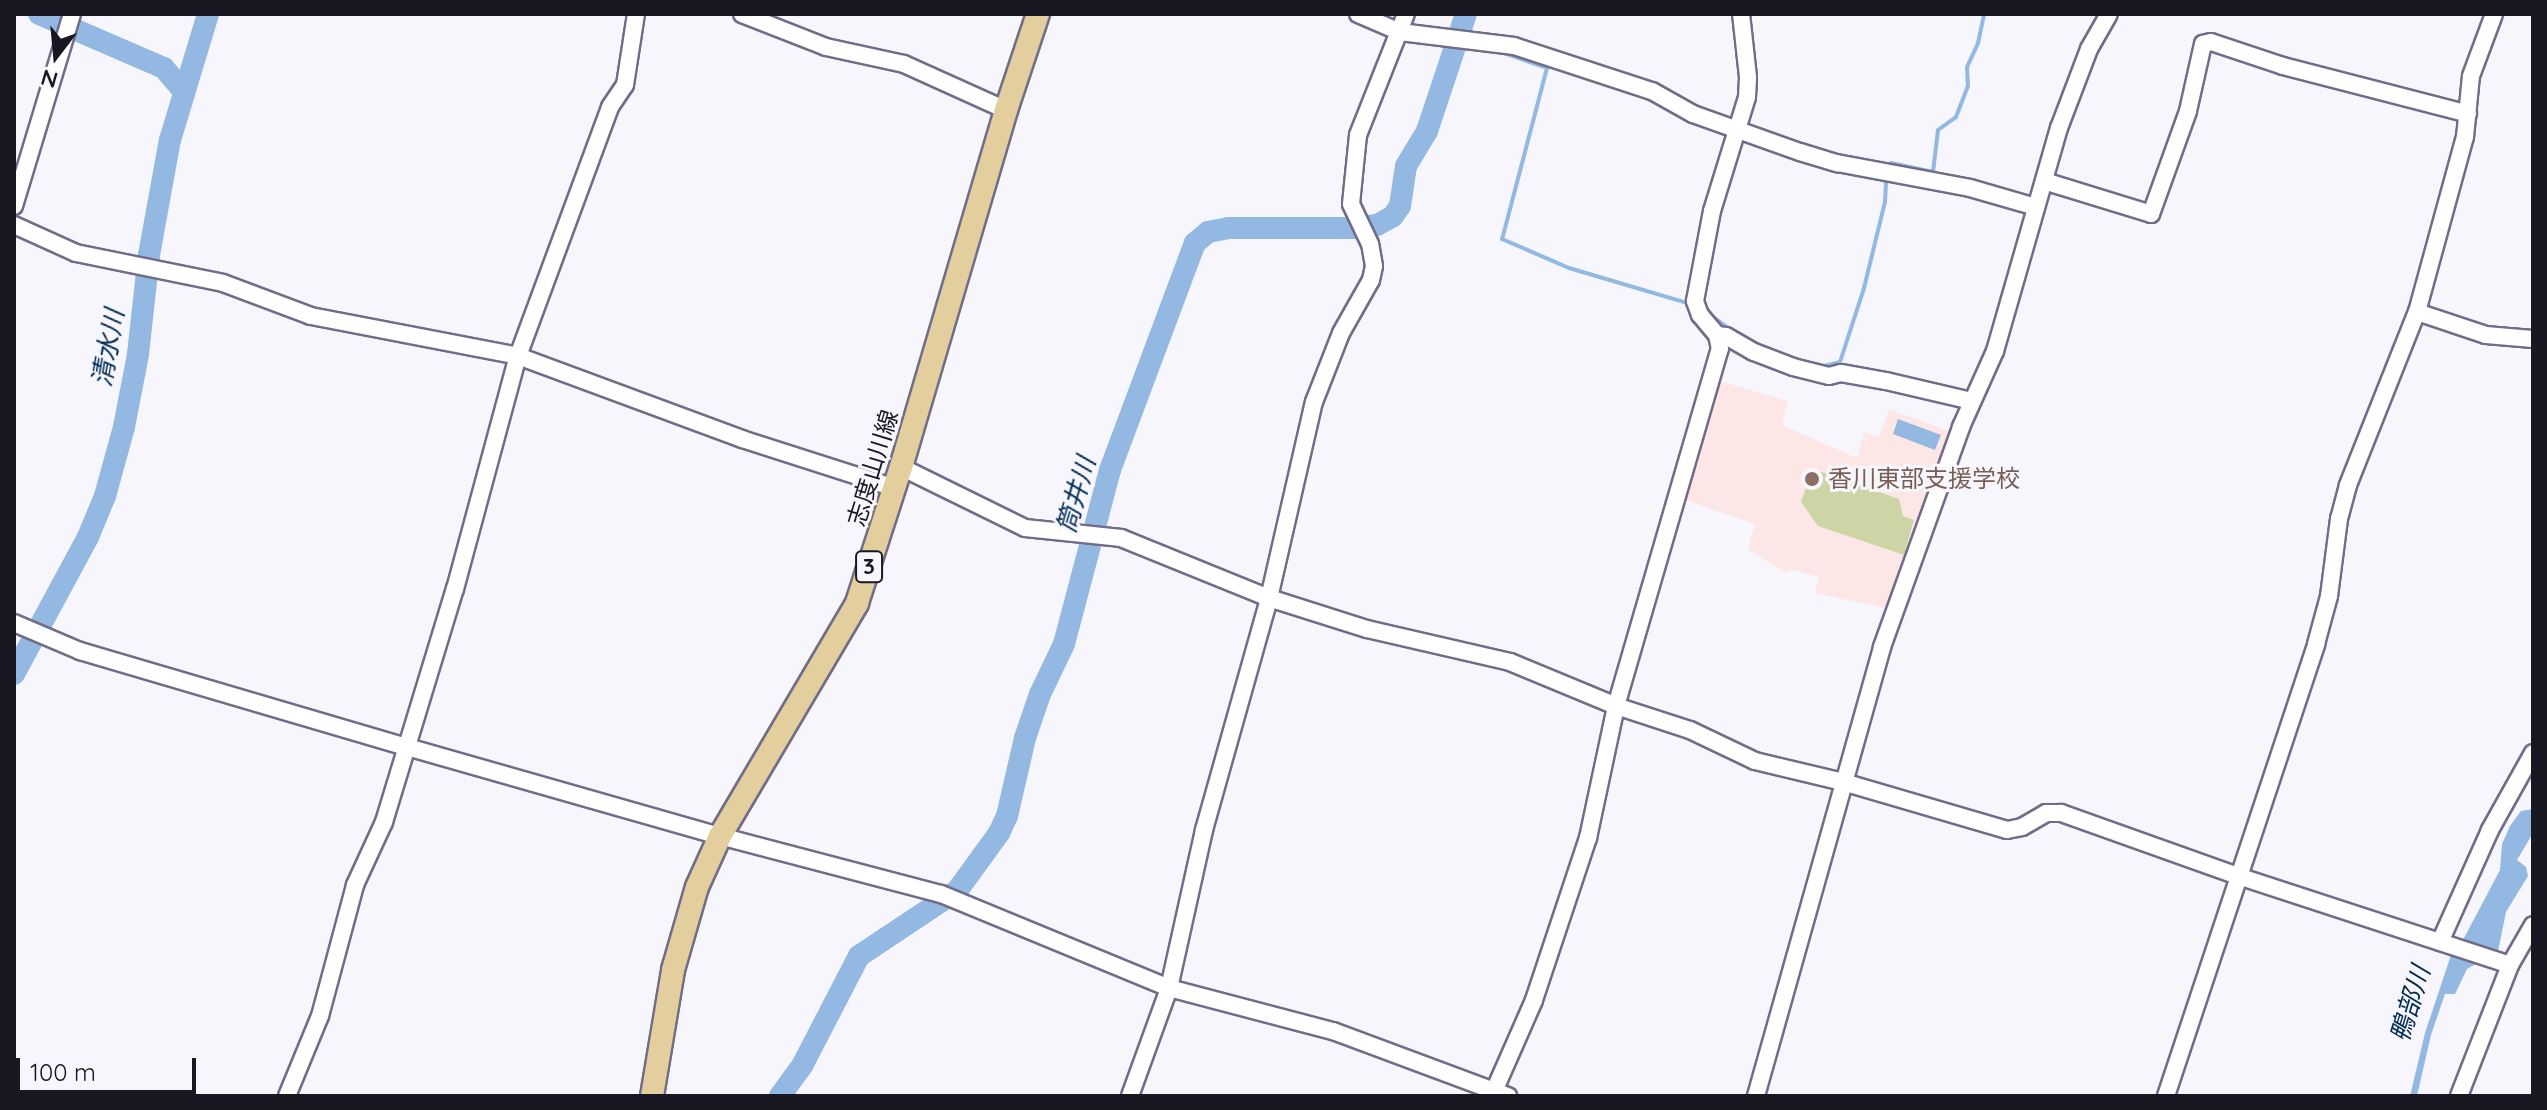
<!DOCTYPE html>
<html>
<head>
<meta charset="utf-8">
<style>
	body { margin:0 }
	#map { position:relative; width:2547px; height:1110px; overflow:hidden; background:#f6f6fc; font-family:Quicksand,"Noto Sans JP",sans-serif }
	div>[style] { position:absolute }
	.education>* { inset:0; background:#fde7e6 }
	.green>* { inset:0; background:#cdd4a5 }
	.water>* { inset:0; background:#93b8e2 }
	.stream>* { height:4px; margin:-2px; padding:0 2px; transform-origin:2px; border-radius:2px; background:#93b8e2 }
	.river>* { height:22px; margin:-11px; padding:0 11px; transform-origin:11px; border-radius:11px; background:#93b8e2 }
	.roads { filter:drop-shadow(2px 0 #716c88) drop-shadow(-2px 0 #716c88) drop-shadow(0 2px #716c88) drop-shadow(0 -2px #716c88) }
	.minor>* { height:16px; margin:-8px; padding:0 8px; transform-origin:8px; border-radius:8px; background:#fff }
	.major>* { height:22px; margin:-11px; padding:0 11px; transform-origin:11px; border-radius:11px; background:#e3ce9e }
	.dots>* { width:22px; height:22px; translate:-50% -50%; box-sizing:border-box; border:4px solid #f6f6fc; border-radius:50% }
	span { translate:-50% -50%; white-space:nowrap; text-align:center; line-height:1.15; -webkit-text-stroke:6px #f6f6fc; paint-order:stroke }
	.shield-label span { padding:2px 6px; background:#f6f6fc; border:2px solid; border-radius:6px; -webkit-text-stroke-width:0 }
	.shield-label { font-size:22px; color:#191722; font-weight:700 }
	.street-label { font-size:24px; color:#191722 }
	.education-label { font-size:24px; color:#785e54 }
	.left { translate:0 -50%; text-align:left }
	.water-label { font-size:26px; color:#022b52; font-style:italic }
	.frame { position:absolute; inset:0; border:16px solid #191722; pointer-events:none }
	.north { position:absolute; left:16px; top:16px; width:80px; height:80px; -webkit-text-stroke:6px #f6f6fc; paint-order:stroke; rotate:196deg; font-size:22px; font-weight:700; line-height:32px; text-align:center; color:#191722 }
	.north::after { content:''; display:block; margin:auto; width:28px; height:36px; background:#191722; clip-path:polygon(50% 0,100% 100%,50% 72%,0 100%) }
	.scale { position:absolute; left:16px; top:1058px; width:180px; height:36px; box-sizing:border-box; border:4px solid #191722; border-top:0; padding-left:10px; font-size:24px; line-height:28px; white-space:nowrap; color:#191722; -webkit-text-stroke:6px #f6f6fc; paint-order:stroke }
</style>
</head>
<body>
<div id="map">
	<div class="education">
		<div style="clip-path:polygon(1716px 380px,1788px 401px,1782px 425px,1857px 458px,1864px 432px,1879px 437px,1889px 409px,1954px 433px,1890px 609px,1815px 593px,1819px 577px,1790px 569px,1787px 573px,1748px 549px,1755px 524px,1682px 499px)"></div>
	</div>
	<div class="green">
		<div style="clip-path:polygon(1813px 469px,1899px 499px,1903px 516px,1914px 520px,1904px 555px,1818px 526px,1801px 502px)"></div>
	</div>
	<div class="water">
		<div style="clip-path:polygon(1898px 419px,1941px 435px,1935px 450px,1893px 434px)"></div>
		<div style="clip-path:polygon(2533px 809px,2533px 833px,2517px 860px,2526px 867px,2528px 876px,2506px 912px,2498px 951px,2467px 969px,2455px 994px,2445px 994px,2431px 1035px,2417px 1096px,2410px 1096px,2425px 1033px,2452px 952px,2464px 938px,2500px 870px,2502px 844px,2510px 826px,2521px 811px)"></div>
	</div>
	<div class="stream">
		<div style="left:1453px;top:48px;width:20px;rotate:3deg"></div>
		<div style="left:1501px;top:52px;width:49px;rotate:19.2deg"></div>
		<div style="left:1547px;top:68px;width:177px;rotate:104.7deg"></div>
		<div style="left:1502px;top:239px;width:73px;rotate:23.4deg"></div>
		<div style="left:1569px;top:268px;width:123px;rotate:16.5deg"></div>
		<div style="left:1891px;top:163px;width:43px;rotate:12.1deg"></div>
		<div style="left:1933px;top:172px;width:42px;rotate:-83.2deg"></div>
		<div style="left:1938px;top:130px;width:22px;rotate:-36deg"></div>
		<div style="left:1956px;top:117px;width:33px;rotate:-69deg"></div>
		<div style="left:1968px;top:86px;width:19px;rotate:-93deg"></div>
		<div style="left:1967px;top:67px;width:26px;rotate:-65deg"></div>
		<div style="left:1978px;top:43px;width:30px;rotate:-78deg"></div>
		<div style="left:1709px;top:314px;width:31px;rotate:36deg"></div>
		<div style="left:1792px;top:359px;width:33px;rotate:12deg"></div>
		<div style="left:1824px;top:366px;width:16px;rotate:-14deg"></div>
		<div style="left:1840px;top:362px;width:78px;rotate:-72deg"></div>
		<div style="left:1864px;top:288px;width:89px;rotate:-76.3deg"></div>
		<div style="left:1885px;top:202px;width:22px;rotate:-87deg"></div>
	</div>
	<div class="river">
		<div style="left:39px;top:14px;width:136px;rotate:23.4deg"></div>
		<div style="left:164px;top:68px;width:31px;rotate:50deg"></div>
		<div style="left:14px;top:674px;width:156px;rotate:-61.6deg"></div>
		<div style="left:88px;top:537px;width:44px;rotate:-67.5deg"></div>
		<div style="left:105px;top:496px;width:72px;rotate:-74.6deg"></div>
		<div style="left:124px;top:427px;width:74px;rotate:-79.1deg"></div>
		<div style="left:138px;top:354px;width:100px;rotate:-83.7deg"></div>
		<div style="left:149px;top:255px;width:117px;rotate:-79.7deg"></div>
		<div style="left:170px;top:140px;width:132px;rotate:-73.2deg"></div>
		<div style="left:780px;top:1096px;width:39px;rotate:-54deg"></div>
		<div style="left:803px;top:1064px;width:122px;rotate:-62.6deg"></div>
		<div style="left:859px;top:956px;width:118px;rotate:-33.6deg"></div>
		<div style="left:957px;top:891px;width:72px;rotate:-54.1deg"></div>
		<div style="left:999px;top:833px;width:19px;rotate:-65deg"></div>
		<div style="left:1007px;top:816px;width:80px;rotate:-77deg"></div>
		<div style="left:1025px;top:738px;width:46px;rotate:-71.2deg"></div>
		<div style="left:1040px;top:694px;width:55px;rotate:-64.4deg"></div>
		<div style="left:1064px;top:644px;width:180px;rotate:-75.2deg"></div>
		<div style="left:1110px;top:470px;width:242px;rotate:-69.5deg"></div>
		<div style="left:1195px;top:243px;width:17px;rotate:-40deg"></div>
		<div style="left:1208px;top:232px;width:20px;rotate:-11deg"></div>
		<div style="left:1228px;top:228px;width:124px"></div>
		<div style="left:1352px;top:228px;width:25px;rotate:-7deg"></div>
		<div style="left:1377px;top:225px;width:18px;rotate:-29deg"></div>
		<div style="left:1393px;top:216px;width:12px;rotate:-55deg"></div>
		<div style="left:1400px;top:206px;width:40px;rotate:-81.5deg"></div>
		<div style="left:1406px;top:166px;width:41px;rotate:-59deg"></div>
		<div style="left:1427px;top:131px;width:123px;rotate:-71.6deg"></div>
	</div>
	<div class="roads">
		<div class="minor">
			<div style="left:742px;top:14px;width:90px;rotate:21.4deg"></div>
			<div style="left:826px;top:47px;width:80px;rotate:12.3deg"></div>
			<div style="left:904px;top:64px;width:112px;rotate:24.3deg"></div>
			<div style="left:1358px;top:14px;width:46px;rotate:23.2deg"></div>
			<div style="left:1400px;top:32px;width:115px;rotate:7deg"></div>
			<div style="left:1514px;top:46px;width:145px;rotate:18.1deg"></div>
			<div style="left:1652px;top:91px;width:47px;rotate:29.3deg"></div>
			<div style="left:1693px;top:114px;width:114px;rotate:19.6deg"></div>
			<div style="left:1800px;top:152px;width:39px;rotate:17deg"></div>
			<div style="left:1837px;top:163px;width:135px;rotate:10.6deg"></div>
			<div style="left:1970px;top:188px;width:69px;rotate:16.1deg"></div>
			<div style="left:2044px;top:181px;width:112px;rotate:17.1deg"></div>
			<div style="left:2151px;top:214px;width:109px;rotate:-70.2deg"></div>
			<div style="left:2188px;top:111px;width:69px;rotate:-77.4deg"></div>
			<div style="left:2203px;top:44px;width:8px;rotate:-14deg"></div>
			<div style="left:2211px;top:42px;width:76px;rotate:18.4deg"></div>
			<div style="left:2283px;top:66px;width:191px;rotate:14.5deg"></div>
			<div style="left:14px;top:206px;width:201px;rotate:-73.2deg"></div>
			<div style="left:14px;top:225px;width:68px;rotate:24.3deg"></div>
			<div style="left:76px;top:253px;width:150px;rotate:11.5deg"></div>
			<div style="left:223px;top:283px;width:94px;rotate:20.6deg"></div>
			<div style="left:311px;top:316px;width:211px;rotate:10.9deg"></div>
			<div style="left:518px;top:356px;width:239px;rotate:20.3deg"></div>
			<div style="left:742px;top:439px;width:161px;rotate:17.8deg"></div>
			<div style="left:2417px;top:312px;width:73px;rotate:18.4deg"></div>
			<div style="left:2486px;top:335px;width:47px;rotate:4.9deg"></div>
			<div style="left:1717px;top:335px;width:9px;rotate:6deg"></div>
			<div style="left:1726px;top:336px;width:32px;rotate:30deg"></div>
			<div style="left:1754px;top:352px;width:42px;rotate:21deg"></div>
			<div style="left:1793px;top:367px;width:37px;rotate:14deg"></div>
			<div style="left:1829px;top:376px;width:12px;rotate:-14deg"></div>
			<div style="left:1841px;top:373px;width:46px;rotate:10.1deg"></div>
			<div style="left:1886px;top:381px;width:88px;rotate:13.1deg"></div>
			<div style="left:901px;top:467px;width:138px;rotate:26.2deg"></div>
			<div style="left:1025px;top:528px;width:97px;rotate:5.9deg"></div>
			<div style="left:1121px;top:538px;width:160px;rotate:22.1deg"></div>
			<div style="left:1269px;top:598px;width:103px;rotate:17.6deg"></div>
			<div style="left:1367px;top:629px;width:147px;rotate:13deg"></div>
			<div style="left:1510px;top:662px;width:115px;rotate:22.5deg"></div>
			<div style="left:1616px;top:706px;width:78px;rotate:18deg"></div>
			<div style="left:1690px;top:730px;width:72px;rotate:25.5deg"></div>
			<div style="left:1755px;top:761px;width:90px;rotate:13.4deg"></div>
			<div style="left:1843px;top:782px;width:171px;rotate:16.3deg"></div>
			<div style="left:2007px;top:830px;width:15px;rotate:-11deg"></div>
			<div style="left:2022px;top:827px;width:28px;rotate:-30deg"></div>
			<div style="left:2046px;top:813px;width:15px"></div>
			<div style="left:2061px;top:813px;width:188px;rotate:19.6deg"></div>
			<div style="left:2238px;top:876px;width:286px;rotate:18.1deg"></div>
			<div style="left:14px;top:623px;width:72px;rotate:23deg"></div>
			<div style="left:80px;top:651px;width:341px;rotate:16.4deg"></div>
			<div style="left:407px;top:747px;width:325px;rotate:15.9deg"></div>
			<div style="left:720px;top:836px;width:228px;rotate:14.7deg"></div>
			<div style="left:941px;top:894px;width:247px;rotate:22.4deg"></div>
			<div style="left:1169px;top:988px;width:170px;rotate:14.7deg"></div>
			<div style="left:1333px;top:1031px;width:187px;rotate:20.4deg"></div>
			<div style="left:2440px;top:942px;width:123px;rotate:-65.9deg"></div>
			<div style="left:2490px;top:830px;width:88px;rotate:-60.8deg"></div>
			<div style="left:1495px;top:1089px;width:97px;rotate:-66.3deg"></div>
			<div style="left:1534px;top:1000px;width:171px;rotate:-71.6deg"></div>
			<div style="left:1588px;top:838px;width:135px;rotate:-78deg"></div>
			<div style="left:1616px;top:706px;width:372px;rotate:-73.8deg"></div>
			<div style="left:1720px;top:349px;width:14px;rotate:-102deg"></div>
			<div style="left:1717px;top:335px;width:26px;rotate:-130deg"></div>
			<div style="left:1700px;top:315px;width:15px;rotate:-110deg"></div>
			<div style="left:1695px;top:301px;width:92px;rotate:-79.3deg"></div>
			<div style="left:1712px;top:211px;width:119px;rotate:-72.9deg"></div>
			<div style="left:1747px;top:97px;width:20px;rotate:-87deg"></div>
			<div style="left:1748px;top:77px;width:63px;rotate:-96.3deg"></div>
			<div style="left:287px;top:1096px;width:87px;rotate:-67.6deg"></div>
			<div style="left:320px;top:1016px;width:136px;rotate:-75deg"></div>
			<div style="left:355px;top:885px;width:69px;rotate:-65.3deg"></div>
			<div style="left:384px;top:822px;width:244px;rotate:-73.1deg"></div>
			<div style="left:455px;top:589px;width:241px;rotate:-74.9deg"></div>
			<div style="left:518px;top:356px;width:265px;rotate:-69.7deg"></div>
			<div style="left:610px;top:107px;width:27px;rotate:-56deg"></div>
			<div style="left:625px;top:85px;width:72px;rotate:-81.2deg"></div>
			<div style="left:1130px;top:1096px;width:115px;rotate:-70.1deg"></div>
			<div style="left:1169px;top:988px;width:162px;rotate:-77.5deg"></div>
			<div style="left:1204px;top:830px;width:241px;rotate:-74.3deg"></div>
			<div style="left:1269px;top:598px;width:201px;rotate:-77.1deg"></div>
			<div style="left:1314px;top:402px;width:74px;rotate:-68.6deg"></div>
			<div style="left:1341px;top:333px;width:61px;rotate:-60.5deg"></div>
			<div style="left:1371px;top:280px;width:14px;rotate:-78deg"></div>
			<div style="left:1374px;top:266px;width:22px;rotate:-100deg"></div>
			<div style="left:1370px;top:244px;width:44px;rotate:-115.4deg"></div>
			<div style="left:1351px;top:204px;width:69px;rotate:-84.2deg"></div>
			<div style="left:1358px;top:135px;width:130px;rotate:-68.4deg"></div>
			<div style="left:1756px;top:1096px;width:466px;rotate:-74.3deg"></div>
			<div style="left:1882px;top:647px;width:234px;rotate:-70.2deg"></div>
			<div style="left:1961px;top:427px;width:83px;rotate:-65.9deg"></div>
			<div style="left:1995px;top:351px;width:232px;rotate:-74deg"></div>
			<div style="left:2059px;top:128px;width:85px;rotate:-69.2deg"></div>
			<div style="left:2089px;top:49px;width:40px;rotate:-60.3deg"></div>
			<div style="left:2166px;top:1096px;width:476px;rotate:-71.6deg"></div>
			<div style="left:2316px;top:644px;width:50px;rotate:-74.8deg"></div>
			<div style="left:2329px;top:596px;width:78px;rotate:-82.6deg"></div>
			<div style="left:2339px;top:519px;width:35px;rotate:-75deg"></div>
			<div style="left:2348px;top:485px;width:186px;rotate:-68.3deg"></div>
			<div style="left:2417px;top:312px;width:181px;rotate:-74.7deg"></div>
			<div style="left:2465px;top:137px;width:61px;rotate:-84.4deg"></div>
			<div style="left:2471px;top:76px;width:66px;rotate:-69.6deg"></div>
			<div style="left:2459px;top:1096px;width:141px;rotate:-68.7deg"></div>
			<div style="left:2510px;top:965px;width:46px;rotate:-60.1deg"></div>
		</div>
		<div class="major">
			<div style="left:652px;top:1096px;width:128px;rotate:-80.5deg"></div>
			<div style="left:673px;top:970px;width:86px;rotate:-73.9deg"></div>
			<div style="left:697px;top:887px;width:56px;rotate:-65.7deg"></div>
			<div style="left:720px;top:836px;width:270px;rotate:-59.5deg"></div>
			<div style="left:857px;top:603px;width:143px;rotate:-72.1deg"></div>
			<div style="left:901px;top:467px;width:372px;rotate:-73.6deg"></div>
			<div style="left:1006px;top:110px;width:101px;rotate:-71.6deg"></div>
		</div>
	</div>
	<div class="dots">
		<div style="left:1812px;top:479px;background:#8d6e63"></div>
	</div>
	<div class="shield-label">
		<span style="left:869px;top:567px">3</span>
	</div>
	<div class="street-label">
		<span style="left:873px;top:468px;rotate:-73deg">志度山川線</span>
	</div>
	<div class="education-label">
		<span class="left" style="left:1828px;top:479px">香川東部支援学校</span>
	</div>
	<div class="water-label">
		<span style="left:108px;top:348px;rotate:-80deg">清水川</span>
		<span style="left:1076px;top:495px;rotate:-74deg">筒井川</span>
		<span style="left:2410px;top:1004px;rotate:-73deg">鴨部川</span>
	</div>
	<div class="frame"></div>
	<div class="north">N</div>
	<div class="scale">100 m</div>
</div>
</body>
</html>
